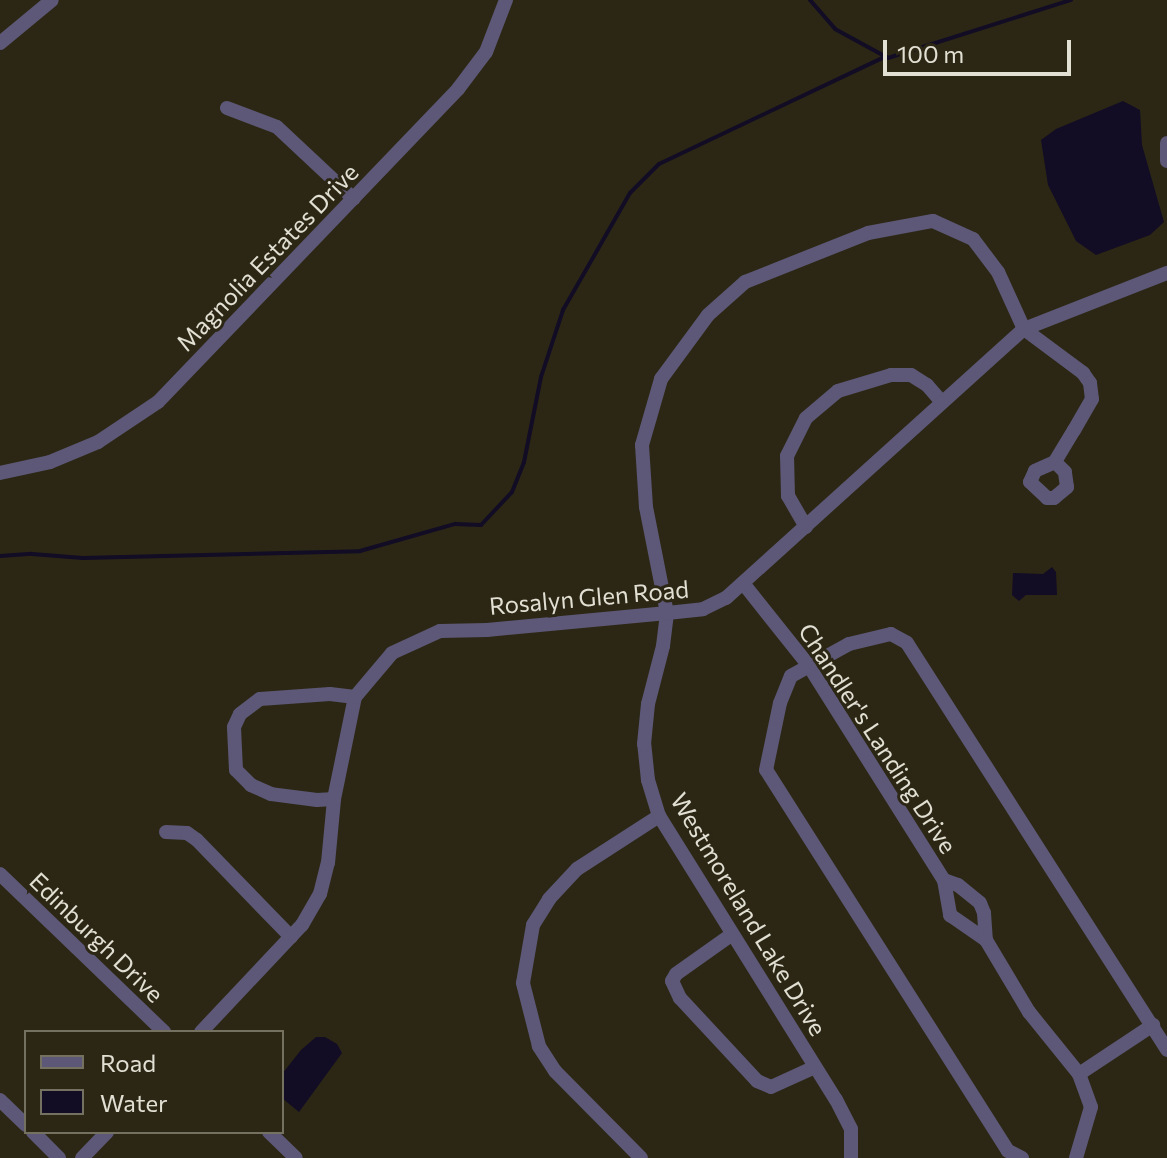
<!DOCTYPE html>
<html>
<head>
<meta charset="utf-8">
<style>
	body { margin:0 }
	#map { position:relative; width:1167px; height:1158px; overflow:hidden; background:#2c2715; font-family:Commissioner,sans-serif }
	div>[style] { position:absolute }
	.water>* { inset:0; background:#120c25 }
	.stream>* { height:4px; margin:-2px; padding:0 2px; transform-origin:2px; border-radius:2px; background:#120c25 }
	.minor>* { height:14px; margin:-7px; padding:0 7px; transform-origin:7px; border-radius:7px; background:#5d5877 }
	span { translate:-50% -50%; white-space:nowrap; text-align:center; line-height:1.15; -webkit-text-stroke:6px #2c2715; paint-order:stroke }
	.street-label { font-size:24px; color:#e2dfd3 }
	.legend { position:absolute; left:24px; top:1030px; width:260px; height:104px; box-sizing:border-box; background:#2c2715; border:2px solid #757161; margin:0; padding:10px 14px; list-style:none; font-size:24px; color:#e2dfd3 }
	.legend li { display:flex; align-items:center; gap:16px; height:40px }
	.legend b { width:40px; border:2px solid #757161 }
	.scale { position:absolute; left:883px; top:40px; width:188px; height:36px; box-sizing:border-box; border:4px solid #e2dfd3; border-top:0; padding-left:10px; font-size:24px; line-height:28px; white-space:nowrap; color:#e2dfd3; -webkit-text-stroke:6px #2c2715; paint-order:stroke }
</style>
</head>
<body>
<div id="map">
	<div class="water">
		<div style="clip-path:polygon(1123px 101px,1140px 110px,1142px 145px,1164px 222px,1150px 235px,1096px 255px,1076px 241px,1048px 185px,1041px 140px,1056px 129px)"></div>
		<div style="clip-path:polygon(1052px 567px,1056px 572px,1057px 595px,1026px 595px,1019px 601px,1012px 595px,1013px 573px,1043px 574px)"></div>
		<div style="clip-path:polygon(316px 1037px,325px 1037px,337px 1044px,342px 1053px,299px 1112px,282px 1098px,282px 1074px,301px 1050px)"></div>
	</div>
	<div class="stream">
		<div style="left:810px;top:0;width:38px;rotate:49deg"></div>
		<div style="left:835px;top:29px;width:60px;rotate:28.7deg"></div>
		<div style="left:888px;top:58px;width:192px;rotate:-17.6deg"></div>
		<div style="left:0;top:556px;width:32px;rotate:-4deg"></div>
		<div style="left:32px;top:554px;width:51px;rotate:4.5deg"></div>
		<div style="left:83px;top:558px;width:277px;rotate:-1.4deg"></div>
		<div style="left:360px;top:551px;width:99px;rotate:-15.9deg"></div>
		<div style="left:455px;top:524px;width:26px;rotate:2deg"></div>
		<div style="left:481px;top:525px;width:45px;rotate:-46.8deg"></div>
		<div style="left:512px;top:492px;width:32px;rotate:-68deg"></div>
		<div style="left:524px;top:462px;width:87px;rotate:-78.7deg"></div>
		<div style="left:541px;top:377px;width:71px;rotate:-71.8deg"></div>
		<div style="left:563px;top:310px;width:135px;rotate:-60.2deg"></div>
		<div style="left:630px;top:193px;width:41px;rotate:-45deg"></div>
		<div style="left:659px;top:164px;width:251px;rotate:-25.4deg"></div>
	</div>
	<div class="minor">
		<div style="left:0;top:43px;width:67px;rotate:-39.6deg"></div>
		<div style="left:227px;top:108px;width:53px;rotate:20.8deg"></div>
		<div style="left:277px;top:127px;width:105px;rotate:43.1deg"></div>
		<div style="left:1167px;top:143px;width:18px;rotate:90deg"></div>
		<div style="left:0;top:473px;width:51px;rotate:-12.4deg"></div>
		<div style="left:50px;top:462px;width:52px;rotate:-22.6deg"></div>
		<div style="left:98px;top:442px;width:72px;rotate:-33.7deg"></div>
		<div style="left:158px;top:402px;width:434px;rotate:-46.2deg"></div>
		<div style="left:458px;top:89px;width:46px;rotate:-52.9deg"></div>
		<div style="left:486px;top:52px;width:56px;rotate:-69deg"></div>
		<div style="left:806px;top:527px;width:36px;rotate:-120deg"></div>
		<div style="left:788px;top:496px;width:40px;rotate:-91.4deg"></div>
		<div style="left:787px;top:456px;width:42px;rotate:-63.4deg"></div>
		<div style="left:806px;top:418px;width:42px;rotate:-40.2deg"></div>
		<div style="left:838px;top:391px;width:55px;rotate:-16.8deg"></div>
		<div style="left:891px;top:375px;width:20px"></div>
		<div style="left:911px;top:375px;width:19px;rotate:32deg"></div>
		<div style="left:927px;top:385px;width:23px;rotate:49deg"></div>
		<div style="left:743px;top:583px;width:106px;rotate:51.5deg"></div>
		<div style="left:809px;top:666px;width:253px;rotate:57.8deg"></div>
		<div style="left:944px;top:880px;width:36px;rotate:80deg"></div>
		<div style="left:950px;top:915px;width:44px;rotate:34.8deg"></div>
		<div style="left:334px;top:799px;width:17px;rotate:177deg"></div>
		<div style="left:317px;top:800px;width:46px;rotate:-172.6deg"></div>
		<div style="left:271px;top:794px;width:22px;rotate:-156deg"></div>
		<div style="left:251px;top:785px;width:21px;rotate:-135deg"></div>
		<div style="left:236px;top:770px;width:43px;rotate:-92.7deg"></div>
		<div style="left:234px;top:727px;width:14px;rotate:-65deg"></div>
		<div style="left:240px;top:714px;width:25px;rotate:-37deg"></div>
		<div style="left:260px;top:699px;width:70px;rotate:-4.1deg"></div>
		<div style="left:330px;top:694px;width:25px;rotate:7deg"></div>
		<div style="left:166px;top:832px;width:21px;rotate:3deg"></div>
		<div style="left:187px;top:833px;width:12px;rotate:35deg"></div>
		<div style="left:197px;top:840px;width:135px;rotate:45.9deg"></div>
		<div style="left:0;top:874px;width:228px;rotate:43.9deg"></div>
		<div style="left:944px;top:880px;width:15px;rotate:20deg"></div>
		<div style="left:958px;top:885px;width:28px;rotate:39deg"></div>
		<div style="left:980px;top:903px;width:11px;rotate:68deg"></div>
		<div style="left:984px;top:913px;width:27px;rotate:86deg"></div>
		<div style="left:986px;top:940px;width:84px;rotate:59.2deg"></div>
		<div style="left:1029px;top:1012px;width:80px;rotate:51.1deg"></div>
		<div style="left:1079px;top:1074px;width:35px;rotate:70deg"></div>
		<div style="left:1091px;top:1107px;width:53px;rotate:106.4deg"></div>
		<div style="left:731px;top:935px;width:67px;rotate:144.7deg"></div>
		<div style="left:676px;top:974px;width:8px;rotate:120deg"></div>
		<div style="left:672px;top:981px;width:19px;rotate:65deg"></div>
		<div style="left:680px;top:998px;width:113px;rotate:47.1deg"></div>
		<div style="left:757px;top:1081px;width:15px;rotate:23deg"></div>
		<div style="left:771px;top:1087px;width:48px;rotate:-24.4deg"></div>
		<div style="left:201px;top:1032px;width:147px;rotate:-46.7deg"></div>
		<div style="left:302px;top:925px;width:36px;rotate:-60deg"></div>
		<div style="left:320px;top:894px;width:32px;rotate:-76deg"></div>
		<div style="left:328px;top:863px;width:64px;rotate:-84.6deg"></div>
		<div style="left:334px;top:799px;width:104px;rotate:-78.4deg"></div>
		<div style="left:355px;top:697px;width:57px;rotate:-49.9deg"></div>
		<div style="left:392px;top:653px;width:53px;rotate:-24.6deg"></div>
		<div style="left:440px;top:631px;width:47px;rotate:-1.2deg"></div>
		<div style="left:487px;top:630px;width:181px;rotate:-5.4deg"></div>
		<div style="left:667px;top:613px;width:36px;rotate:-6deg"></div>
		<div style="left:703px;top:609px;width:25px;rotate:-26deg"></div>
		<div style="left:726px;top:598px;width:401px;rotate:-42.1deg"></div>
		<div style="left:1024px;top:329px;width:154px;rotate:-21.4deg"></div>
		<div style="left:1079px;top:1074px;width:89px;rotate:-33.5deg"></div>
		<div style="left:0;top:1100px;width:36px;rotate:44deg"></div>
		<div style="left:33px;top:1132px;width:37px;rotate:45deg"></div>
		<div style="left:269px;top:1132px;width:37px;rotate:44deg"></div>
		<div style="left:82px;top:1158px;width:36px;rotate:-46deg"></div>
		<div style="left:641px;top:1158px;width:122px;rotate:-134.7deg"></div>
		<div style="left:555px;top:1071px;width:30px;rotate:-123deg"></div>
		<div style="left:539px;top:1046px;width:65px;rotate:-104.3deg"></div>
		<div style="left:523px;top:983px;width:59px;rotate:-80.2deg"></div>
		<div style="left:533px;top:925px;width:31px;rotate:-58deg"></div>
		<div style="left:549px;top:899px;width:41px;rotate:-47deg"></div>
		<div style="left:577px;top:869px;width:98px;rotate:-32.9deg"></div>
		<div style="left:851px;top:1158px;width:29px;rotate:-90deg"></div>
		<div style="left:851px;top:1129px;width:33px;rotate:-117deg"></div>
		<div style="left:836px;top:1100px;width:335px;rotate:-121.9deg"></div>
		<div style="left:659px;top:816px;width:38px;rotate:-107deg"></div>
		<div style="left:648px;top:780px;width:36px;rotate:-96deg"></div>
		<div style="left:644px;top:744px;width:40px;rotate:-84.3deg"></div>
		<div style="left:648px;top:704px;width:60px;rotate:-75.5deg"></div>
		<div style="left:663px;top:646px;width:33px;rotate:-83deg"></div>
		<div style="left:667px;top:613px;width:108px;rotate:-101.2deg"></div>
		<div style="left:646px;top:507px;width:62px;rotate:-93.7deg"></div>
		<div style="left:642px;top:445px;width:69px;rotate:-73.9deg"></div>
		<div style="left:661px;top:379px;width:79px;rotate:-53.7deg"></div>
		<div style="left:708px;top:315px;width:50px;rotate:-41.7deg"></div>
		<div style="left:745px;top:282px;width:132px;rotate:-21.7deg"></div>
		<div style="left:868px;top:233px;width:66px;rotate:-10.5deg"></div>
		<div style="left:933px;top:221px;width:44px;rotate:24.2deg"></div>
		<div style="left:973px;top:239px;width:41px;rotate:52.9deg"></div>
		<div style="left:998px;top:272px;width:63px;rotate:65.5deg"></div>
		<div style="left:1024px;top:329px;width:74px;rotate:36.7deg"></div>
		<div style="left:1083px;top:373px;width:12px;rotate:55deg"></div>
		<div style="left:1090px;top:383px;width:16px;rotate:83deg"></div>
		<div style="left:1092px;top:399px;width:36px;rotate:120deg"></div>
		<div style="left:1074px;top:430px;width:37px;rotate:121deg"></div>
		<div style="left:1055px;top:462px;width:22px;rotate:156deg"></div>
		<div style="left:1035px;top:471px;width:12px;rotate:114deg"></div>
		<div style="left:1030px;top:482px;width:23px;rotate:43deg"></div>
		<div style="left:1047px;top:498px;width:7px"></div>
		<div style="left:1054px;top:498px;width:17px;rotate:-40deg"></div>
		<div style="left:1067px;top:487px;width:15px;rotate:-98deg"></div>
		<div style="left:1065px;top:472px;width:14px;rotate:-135deg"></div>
		<div style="left:1022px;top:1158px;width:16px;rotate:-153deg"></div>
		<div style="left:1008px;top:1151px;width:451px;rotate:-122.4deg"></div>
		<div style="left:766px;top:770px;width:68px;rotate:-78.2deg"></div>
		<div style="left:780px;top:703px;width:29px;rotate:-68deg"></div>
		<div style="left:791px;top:676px;width:66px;rotate:-28.9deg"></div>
		<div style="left:849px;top:644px;width:43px;rotate:-13.4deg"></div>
		<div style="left:891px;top:634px;width:18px;rotate:29deg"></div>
		<div style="left:907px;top:643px;width:483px;rotate:57.4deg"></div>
	</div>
	<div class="street-label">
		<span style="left:267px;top:257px;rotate:-46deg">Magnolia Estates Drive</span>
		<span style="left:589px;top:597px;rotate:-5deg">Rosalyn Glen Road</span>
		<span style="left:878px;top:738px;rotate:57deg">Chandler's Landing Drive</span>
		<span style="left:749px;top:914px;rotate:59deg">Westmoreland Lake Drive</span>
		<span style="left:97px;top:937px;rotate:44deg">Edinburgh Drive</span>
	</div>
	<ul class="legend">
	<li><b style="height:10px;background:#5d5877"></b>Road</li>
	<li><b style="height:22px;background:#120c25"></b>Water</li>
	</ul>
	<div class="scale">100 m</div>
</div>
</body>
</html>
